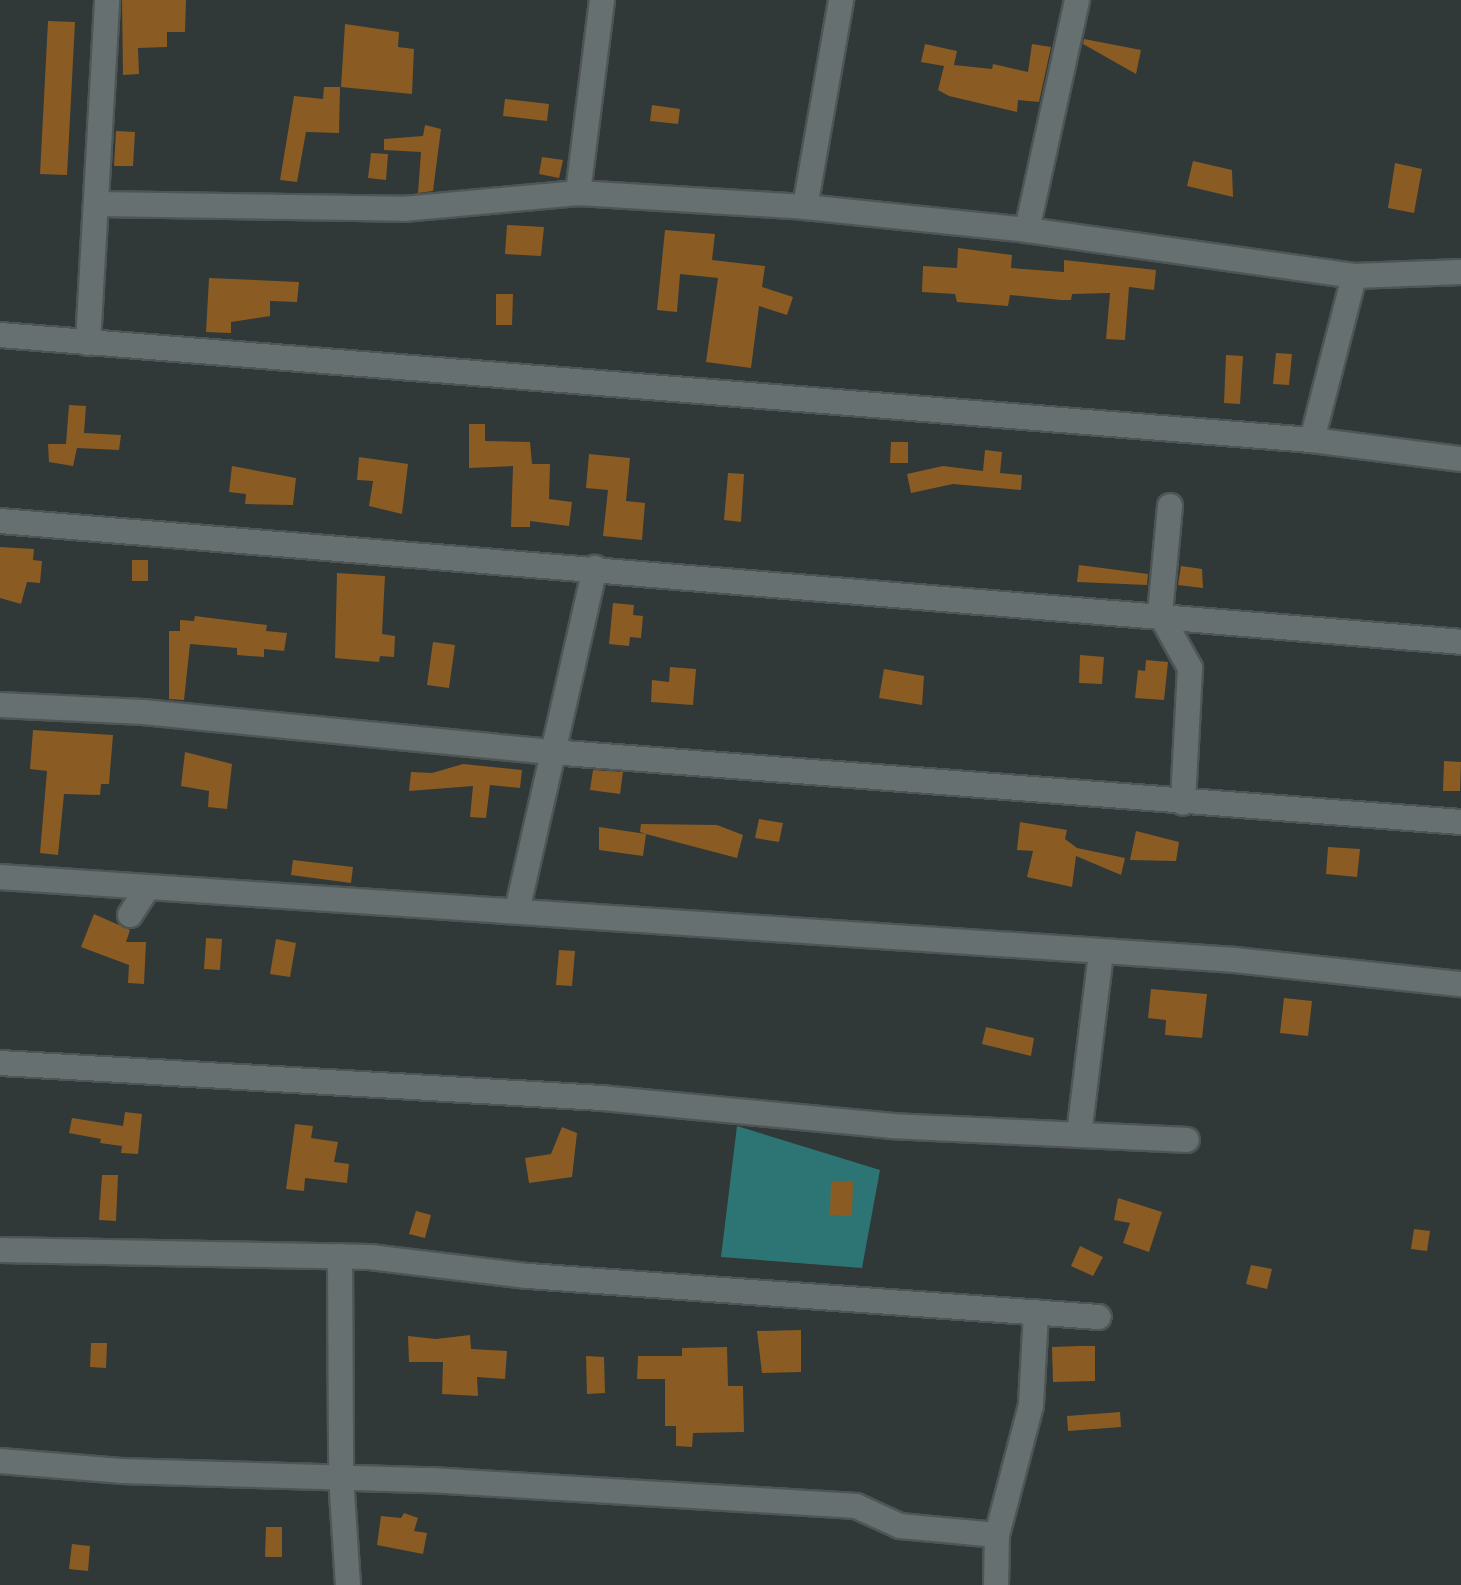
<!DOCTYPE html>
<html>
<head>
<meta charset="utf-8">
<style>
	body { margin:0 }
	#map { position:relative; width:1461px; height:1585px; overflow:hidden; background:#303838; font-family:Inter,sans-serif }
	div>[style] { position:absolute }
	.forest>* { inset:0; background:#2d7575 }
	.building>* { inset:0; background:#8a5c23 }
	.roads { filter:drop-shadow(2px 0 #4f5555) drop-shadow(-2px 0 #4f5555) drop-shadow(0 2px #4f5555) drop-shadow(0 -2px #4f5555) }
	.minor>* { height:24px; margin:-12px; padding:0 12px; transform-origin:12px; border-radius:12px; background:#677070 }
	span { translate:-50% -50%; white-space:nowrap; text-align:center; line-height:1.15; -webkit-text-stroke:6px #262e2e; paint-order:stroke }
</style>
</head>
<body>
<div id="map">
	<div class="forest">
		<div style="clip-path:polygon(737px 1126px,880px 1170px,862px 1268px,721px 1257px)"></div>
	</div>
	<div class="building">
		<div style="clip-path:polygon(122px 0,186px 0,185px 32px,167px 32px,167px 47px,138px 48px,139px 74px,123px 75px)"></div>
		<div style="clip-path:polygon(48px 21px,75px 22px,67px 175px,40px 174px)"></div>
		<div style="clip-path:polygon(345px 24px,399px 32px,398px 47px,414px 49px,412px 94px,341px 87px)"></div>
		<div style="clip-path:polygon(1084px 39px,1141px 50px,1136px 74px,1083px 44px)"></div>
		<div style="clip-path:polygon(925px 44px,957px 51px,954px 65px,992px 69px,993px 64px,1028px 72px,1032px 44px,1051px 47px,1039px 102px,1018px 100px,1017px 112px,949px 96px,938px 90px,944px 66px,921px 62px)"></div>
		<div style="clip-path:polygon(324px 87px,340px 87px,339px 133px,306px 132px,297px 182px,280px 180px,294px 96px,323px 99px)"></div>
		<div style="clip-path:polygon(505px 99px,549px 104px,547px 121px,503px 116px)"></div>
		<div style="clip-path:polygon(652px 105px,680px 109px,678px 124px,650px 121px)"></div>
		<div style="clip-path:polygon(425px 125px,441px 129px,433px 191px,418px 193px,421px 152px,384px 150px,384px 139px,423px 136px)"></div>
		<div style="clip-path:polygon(116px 131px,135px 132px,133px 166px,114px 166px)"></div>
		<div style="clip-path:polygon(371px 153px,388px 154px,386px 180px,368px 178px)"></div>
		<div style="clip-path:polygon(542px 157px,563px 160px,559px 178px,539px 174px)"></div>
		<div style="clip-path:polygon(1193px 161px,1232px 170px,1233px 197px,1187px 186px)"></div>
		<div style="clip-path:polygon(1395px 163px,1422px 169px,1414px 213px,1388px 208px)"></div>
		<div style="clip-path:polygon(507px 225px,544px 227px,541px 256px,505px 254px)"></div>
		<div style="clip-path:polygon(665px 230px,715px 234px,712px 260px,765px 266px,762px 287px,793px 297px,787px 315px,759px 306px,751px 368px,706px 362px,718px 278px,680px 274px,677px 312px,657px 310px)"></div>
		<div style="clip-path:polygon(958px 248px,1012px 255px,1011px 268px,1064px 272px,1064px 260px,1156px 270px,1154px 290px,1129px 287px,1125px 340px,1106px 339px,1110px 293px,1072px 294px,1071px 300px,1061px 300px,1010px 295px,1008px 306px,957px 302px,955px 294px,922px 292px,923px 266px,957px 268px)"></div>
		<div style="clip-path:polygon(209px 278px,299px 282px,297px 302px,270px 301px,270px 316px,231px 322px,231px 333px,206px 332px)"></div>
		<div style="clip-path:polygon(496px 294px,513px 294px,512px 325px,496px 325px)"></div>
		<div style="clip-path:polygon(1276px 353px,1292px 354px,1289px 385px,1273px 384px)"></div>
		<div style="clip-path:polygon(1226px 355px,1243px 356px,1240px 404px,1224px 403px)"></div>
		<div style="clip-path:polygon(69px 405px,86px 406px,84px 433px,121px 435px,119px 450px,77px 448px,73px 466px,49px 462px,48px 444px,66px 444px)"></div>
		<div style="clip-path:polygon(469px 424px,485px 424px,485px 441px,530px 442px,532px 464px,550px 464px,549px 499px,572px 502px,569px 526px,530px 521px,530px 527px,511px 527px,513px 466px,469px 468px)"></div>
		<div style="clip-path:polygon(891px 442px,908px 442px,908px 463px,890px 463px)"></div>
		<div style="clip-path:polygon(985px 450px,1002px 452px,1000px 473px,1022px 475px,1021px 490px,953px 484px,911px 493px,907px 474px,943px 466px,983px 471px)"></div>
		<div style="clip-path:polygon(589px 454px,630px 458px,626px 501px,645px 503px,642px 540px,603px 536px,608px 490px,586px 488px)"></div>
		<div style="clip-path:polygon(359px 457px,408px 464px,402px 514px,369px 506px,373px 481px,357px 480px)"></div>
		<div style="clip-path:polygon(232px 466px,296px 478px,293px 505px,245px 504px,246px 494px,229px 492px)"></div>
		<div style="clip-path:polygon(728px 473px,744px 474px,741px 522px,724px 520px)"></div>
		<div style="clip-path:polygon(0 547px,34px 549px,33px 560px,42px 561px,40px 583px,27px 582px,21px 604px,0 598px)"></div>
		<div style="clip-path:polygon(132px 560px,148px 560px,148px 581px,132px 581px)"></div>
		<div style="clip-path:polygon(1079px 565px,1148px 574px,1147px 585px,1077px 582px)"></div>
		<div style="clip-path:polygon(1181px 566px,1202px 569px,1203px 588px,1178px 585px)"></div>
		<div style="clip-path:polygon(337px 573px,385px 576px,382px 634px,395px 636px,394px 657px,380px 656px,379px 662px,335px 658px)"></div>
		<div style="clip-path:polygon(613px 603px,634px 605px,633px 615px,643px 616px,641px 638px,630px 637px,629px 646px,609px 644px)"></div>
		<div style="clip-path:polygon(195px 616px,267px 625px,266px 631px,287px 633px,284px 651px,264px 649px,264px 657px,237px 655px,237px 648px,190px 644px,184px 700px,169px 699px,169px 631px,180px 631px,180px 620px,194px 621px)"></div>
		<div style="clip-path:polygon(433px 642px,455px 645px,449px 688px,427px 685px)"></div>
		<div style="clip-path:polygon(1080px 655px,1104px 657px,1102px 684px,1079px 683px)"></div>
		<div style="clip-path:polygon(1146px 660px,1168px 662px,1164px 700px,1135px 698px,1138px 670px,1145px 671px)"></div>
		<div style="clip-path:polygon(670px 667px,696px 669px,693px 705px,651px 702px,652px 680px,669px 682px)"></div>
		<div style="clip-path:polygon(884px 669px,924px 676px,922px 705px,879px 698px)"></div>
		<div style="clip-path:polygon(33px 730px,113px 735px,109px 784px,101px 784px,100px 795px,64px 794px,58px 855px,40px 853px,47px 771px,30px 769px)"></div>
		<div style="clip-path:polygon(185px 752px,232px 764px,227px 809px,208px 807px,209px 791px,181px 786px)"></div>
		<div style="clip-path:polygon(1444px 761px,1461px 762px,1460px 791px,1443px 791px)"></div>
		<div style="clip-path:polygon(463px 764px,522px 770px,520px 788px,490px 785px,486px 818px,470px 817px,473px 786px,409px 791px,411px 772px,432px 773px)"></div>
		<div style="clip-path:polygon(593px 770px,623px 772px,620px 794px,590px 790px)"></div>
		<div style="clip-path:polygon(759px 819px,783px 823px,779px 842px,755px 838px)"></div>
		<div style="clip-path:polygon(1020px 822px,1067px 830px,1065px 839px,1077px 848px,1125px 858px,1121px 875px,1076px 856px,1072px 887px,1027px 877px,1033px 851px,1017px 850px)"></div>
		<div style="clip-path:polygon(641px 824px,717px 825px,743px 835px,737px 858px,646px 834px,643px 856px,599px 850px,599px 827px,646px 834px,640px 832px)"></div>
		<div style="clip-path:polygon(1136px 831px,1179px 842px,1176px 861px,1130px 860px)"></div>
		<div style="clip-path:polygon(1328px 847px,1360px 849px,1357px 877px,1326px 874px)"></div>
		<div style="clip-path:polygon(293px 860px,353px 867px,351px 883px,291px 875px)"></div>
		<div style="clip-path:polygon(94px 914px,130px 930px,126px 942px,146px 942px,144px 984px,128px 983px,129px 965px,81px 947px)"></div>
		<div style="clip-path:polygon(206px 938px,222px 939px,220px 970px,204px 969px)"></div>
		<div style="clip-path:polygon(276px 939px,296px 943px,290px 977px,270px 974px)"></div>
		<div style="clip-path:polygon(559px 950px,575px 951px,572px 986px,556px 985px)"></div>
		<div style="clip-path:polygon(1151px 989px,1207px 994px,1202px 1038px,1165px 1035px,1166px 1020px,1148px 1018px)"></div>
		<div style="clip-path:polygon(1284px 998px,1312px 1001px,1308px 1036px,1280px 1033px)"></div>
		<div style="clip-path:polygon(986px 1027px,1034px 1038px,1031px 1056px,982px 1044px)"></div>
		<div style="clip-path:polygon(125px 1112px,142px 1114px,138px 1154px,121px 1153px,122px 1146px,100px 1143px,101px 1139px,69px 1133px,72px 1118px,123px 1126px)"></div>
		<div style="clip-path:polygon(295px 1124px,313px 1126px,311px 1138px,338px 1142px,334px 1162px,349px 1164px,347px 1183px,305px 1178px,304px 1191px,286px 1189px)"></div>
		<div style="clip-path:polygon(562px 1127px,577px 1133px,572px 1177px,529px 1183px,525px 1158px,551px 1154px)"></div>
		<div style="clip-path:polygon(102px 1175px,118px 1175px,116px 1221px,99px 1220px)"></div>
		<div style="clip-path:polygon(831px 1181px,853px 1181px,852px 1216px,830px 1215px)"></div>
		<div style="clip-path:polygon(1118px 1198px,1162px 1212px,1149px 1252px,1123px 1243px,1130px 1223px,1114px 1220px)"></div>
		<div style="clip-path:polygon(416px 1211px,431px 1215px,425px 1238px,409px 1234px)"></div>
		<div style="clip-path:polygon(1414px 1229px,1430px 1231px,1427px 1251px,1411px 1249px)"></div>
		<div style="clip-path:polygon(1080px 1246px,1103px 1257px,1093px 1276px,1071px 1266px)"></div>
		<div style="clip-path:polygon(1251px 1265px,1272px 1269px,1267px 1289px,1246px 1284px)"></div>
		<div style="clip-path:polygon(801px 1330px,801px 1372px,762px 1373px,757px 1331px)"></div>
		<div style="clip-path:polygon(470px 1335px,471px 1349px,507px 1351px,505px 1379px,477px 1377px,478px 1396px,442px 1394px,443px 1362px,409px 1362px,408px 1336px,436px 1339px)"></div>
		<div style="clip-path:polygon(91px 1343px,107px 1343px,106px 1368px,90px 1367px)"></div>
		<div style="clip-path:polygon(1079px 1346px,1095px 1346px,1095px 1381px,1053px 1382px,1052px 1347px)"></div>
		<div style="clip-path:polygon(727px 1347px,728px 1386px,743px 1386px,744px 1432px,693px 1433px,692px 1447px,676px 1446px,676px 1426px,665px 1426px,665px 1379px,637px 1379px,638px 1356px,682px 1356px,682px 1348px)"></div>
		<div style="clip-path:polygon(586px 1356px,604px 1357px,605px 1393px,587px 1394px)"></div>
		<div style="clip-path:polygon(1120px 1412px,1121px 1427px,1068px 1431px,1067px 1416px)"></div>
		<div style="clip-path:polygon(404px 1513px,418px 1518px,414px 1531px,427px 1533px,423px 1554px,377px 1545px,381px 1516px,401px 1518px)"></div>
		<div style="clip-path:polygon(266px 1527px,282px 1527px,282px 1557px,265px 1557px)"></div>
		<div style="clip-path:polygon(72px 1544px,90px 1546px,88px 1571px,69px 1569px)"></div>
	</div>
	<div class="roads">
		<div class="minor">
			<div style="left:578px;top:193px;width:227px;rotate:3.5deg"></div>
			<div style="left:805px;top:207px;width:223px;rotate:5.9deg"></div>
			<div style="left:1027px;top:230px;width:330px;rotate:8deg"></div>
			<div style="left:1354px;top:276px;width:107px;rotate:-2.1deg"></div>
			<div style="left:97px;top:204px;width:306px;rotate:0.9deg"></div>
			<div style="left:403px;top:209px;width:176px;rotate:-5.2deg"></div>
			<div style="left:578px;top:193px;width:194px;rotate:-82.9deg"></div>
			<div style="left:805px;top:207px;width:210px;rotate:-80.1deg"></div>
			<div style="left:1027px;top:230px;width:235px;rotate:-77.7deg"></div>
			<div style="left:0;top:335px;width:1316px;rotate:4.58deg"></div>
			<div style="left:1312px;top:440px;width:150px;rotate:7.3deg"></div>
			<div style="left:88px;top:343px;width:344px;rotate:-86.8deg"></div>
			<div style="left:1312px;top:440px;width:169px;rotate:-75.6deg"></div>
			<div style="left:1170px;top:506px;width:108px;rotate:95.3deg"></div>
			<div style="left:1160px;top:614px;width:62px;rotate:60.9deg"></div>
			<div style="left:1190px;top:668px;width:135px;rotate:93deg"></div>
			<div style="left:0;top:521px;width:1466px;rotate:4.73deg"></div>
			<div style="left:0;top:705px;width:143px;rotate:2.8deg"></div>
			<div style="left:143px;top:712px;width:410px;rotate:5.6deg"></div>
			<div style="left:551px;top:752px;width:913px;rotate:4.4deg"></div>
			<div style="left:0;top:877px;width:1238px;rotate:3.84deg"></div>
			<div style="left:1235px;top:960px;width:227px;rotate:6.1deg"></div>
			<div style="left:517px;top:911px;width:352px;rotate:-77.2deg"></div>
			<div style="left:130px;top:915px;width:33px;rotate:-57deg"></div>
			<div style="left:0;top:1063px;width:603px;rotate:3.33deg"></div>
			<div style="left:602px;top:1098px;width:291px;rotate:5.5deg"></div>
			<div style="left:892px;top:1126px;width:295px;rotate:2.7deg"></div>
			<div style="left:1079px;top:1135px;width:184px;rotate:-83.1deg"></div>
			<div style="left:0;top:1250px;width:370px;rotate:1.1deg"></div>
			<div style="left:370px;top:1257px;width:159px;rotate:6.9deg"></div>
			<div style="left:528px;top:1276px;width:572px;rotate:4.11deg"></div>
			<div style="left:340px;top:1256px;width:221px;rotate:89.7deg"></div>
			<div style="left:341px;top:1477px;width:108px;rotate:86.3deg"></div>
			<div style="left:0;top:1461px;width:121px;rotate:4.7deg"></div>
			<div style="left:121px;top:1471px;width:309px;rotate:1.7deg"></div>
			<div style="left:430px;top:1480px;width:427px;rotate:3.5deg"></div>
			<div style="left:856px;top:1506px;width:48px;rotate:24.4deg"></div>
			<div style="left:900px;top:1526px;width:97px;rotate:5.3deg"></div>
			<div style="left:996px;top:1585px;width:50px;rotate:-88.9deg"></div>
			<div style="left:997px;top:1535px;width:134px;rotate:-75.3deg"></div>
			<div style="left:1031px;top:1405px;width:93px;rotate:-86.9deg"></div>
		</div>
	</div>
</div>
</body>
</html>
